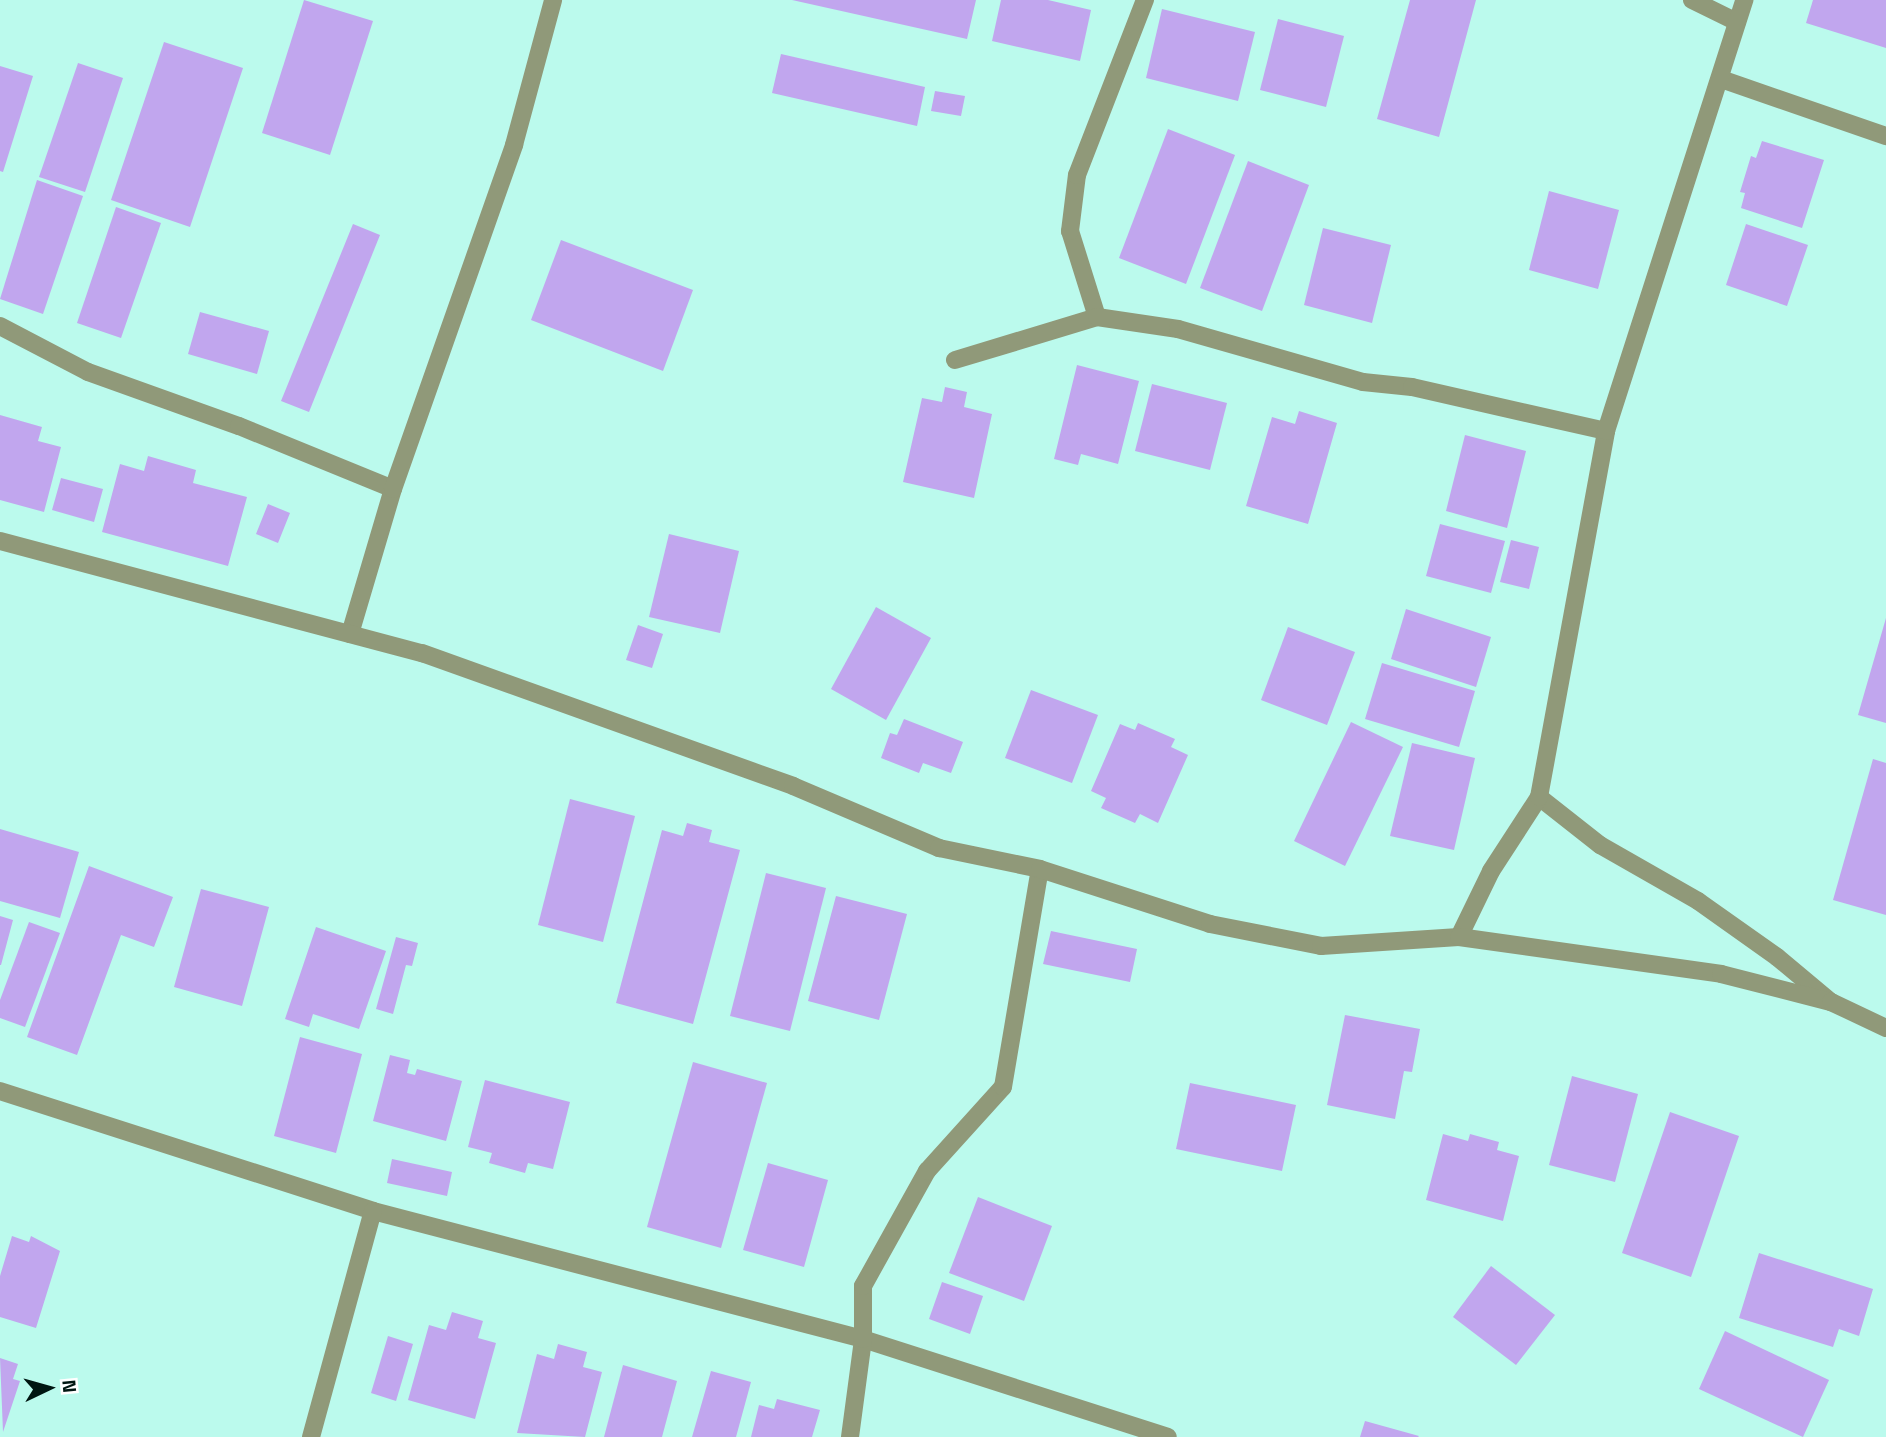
<!DOCTYPE html>
<html>
<head>
<meta charset="utf-8">
<style>
	body { margin:0 }
	#map { position:relative; width:1886px; height:1437px; overflow:hidden; background:#bbfaed; font-family:"Titillium Web",sans-serif }
	div>[style] { position:absolute }
	.building>* { inset:0; background:#c1a6ee }
	.minor>* { height:18px; margin:-9px; padding:0 9px; transform-origin:9px; border-radius:9px; background:#909979 }
	.tertiary>* { height:18px; margin:-9px; padding:0 9px; transform-origin:9px; border-radius:9px; background:#909979 }
	span { translate:-50% -50%; white-space:nowrap; text-align:center; line-height:1.15; -webkit-text-stroke:5px #fff; paint-order:stroke }
	.north { position:absolute; left:14px; top:1353px; width:70px; height:70px; -webkit-text-stroke:5px #fff; paint-order:stroke; rotate:85deg; font-size:19px; font-weight:700; line-height:28px; text-align:center; color:#001612 }
	.north::after { content:''; display:block; margin:auto; width:24px; height:32px; background:#001612; clip-path:polygon(50% 0,100% 100%,50% 72%,0 100%) }
</style>
</head>
<body>
<div id="map">
	<div class="building">
		<div style="clip-path:polygon(304px 0,373px 21px,330px 155px,262px 133px)"></div>
		<div style="clip-path:polygon(792px 0,976px 0,967px 39px)"></div>
		<div style="clip-path:polygon(1001px 0,1048px 0,1091px 10px,1080px 61px,992px 41px)"></div>
		<div style="clip-path:polygon(1410px 0,1476px 0,1439px 137px,1377px 119px)"></div>
		<div style="clip-path:polygon(1813px 0,1886px 0,1886px 48px,1806px 23px)"></div>
		<div style="clip-path:polygon(1162px 9px,1255px 32px,1238px 101px,1146px 78px)"></div>
		<div style="clip-path:polygon(1278px 19px,1344px 36px,1326px 107px,1260px 90px)"></div>
		<div style="clip-path:polygon(164px 42px,243px 68px,190px 227px,111px 200px)"></div>
		<div style="clip-path:polygon(781px 54px,925px 87px,917px 126px,772px 93px)"></div>
		<div style="clip-path:polygon(78px 63px,123px 78px,85px 192px,39px 177px)"></div>
		<div style="clip-path:polygon(0 66px,33px 76px,3px 172px,0 171px)"></div>
		<div style="clip-path:polygon(935px 91px,965px 96px,961px 116px,931px 111px)"></div>
		<div style="clip-path:polygon(1168px 129px,1235px 155px,1186px 284px,1119px 258px)"></div>
		<div style="clip-path:polygon(1762px 141px,1824px 160px,1802px 228px,1741px 208px,1745px 193px,1740px 192px,1751px 156px,1756px 158px)"></div>
		<div style="clip-path:polygon(1248px 161px,1309px 185px,1262px 311px,1200px 288px)"></div>
		<div style="clip-path:polygon(37px 180px,83px 196px,43px 314px,0 299px)"></div>
		<div style="clip-path:polygon(1549px 191px,1619px 210px,1598px 289px,1529px 270px)"></div>
		<div style="clip-path:polygon(116px 207px,161px 223px,121px 338px,77px 323px)"></div>
		<div style="clip-path:polygon(353px 224px,380px 235px,309px 412px,281px 401px)"></div>
		<div style="clip-path:polygon(1746px 224px,1808px 245px,1787px 306px,1726px 285px)"></div>
		<div style="clip-path:polygon(1323px 228px,1391px 245px,1372px 323px,1304px 305px)"></div>
		<div style="clip-path:polygon(561px 240px,693px 290px,663px 371px,531px 320px)"></div>
		<div style="clip-path:polygon(200px 312px,269px 331px,257px 374px,188px 354px)"></div>
		<div style="clip-path:polygon(1077px 365px,1139px 381px,1118px 464px,1081px 454px,1078px 465px,1054px 459px)"></div>
		<div style="clip-path:polygon(1152px 384px,1227px 403px,1210px 470px,1135px 451px)"></div>
		<div style="clip-path:polygon(945px 387px,967px 392px,964px 407px,992px 414px,974px 498px,903px 482px,922px 398px,942px 402px)"></div>
		<div style="clip-path:polygon(1299px 411px,1337px 423px,1308px 524px,1246px 506px,1272px 417px,1295px 424px)"></div>
		<div style="clip-path:polygon(0 415px,42px 427px,38px 441px,61px 447px,44px 512px,0 500px)"></div>
		<div style="clip-path:polygon(1465px 435px,1526px 451px,1507px 528px,1446px 511px)"></div>
		<div style="clip-path:polygon(148px 456px,196px 470px,193px 483px,247px 497px,228px 566px,102px 532px,120px 464px,144px 471px)"></div>
		<div style="clip-path:polygon(61px 478px,103px 489px,94px 522px,52px 510px)"></div>
		<div style="clip-path:polygon(268px 504px,290px 513px,278px 543px,256px 534px)"></div>
		<div style="clip-path:polygon(1440px 524px,1505px 541px,1491px 593px,1426px 576px)"></div>
		<div style="clip-path:polygon(669px 534px,739px 551px,720px 633px,649px 617px)"></div>
		<div style="clip-path:polygon(1511px 540px,1539px 547px,1529px 589px,1500px 582px)"></div>
		<div style="clip-path:polygon(876px 607px,931px 638px,886px 720px,831px 689px)"></div>
		<div style="clip-path:polygon(1406px 609px,1491px 637px,1476px 687px,1391px 659px)"></div>
		<div style="clip-path:polygon(1886px 618px,1886px 723px,1858px 715px)"></div>
		<div style="clip-path:polygon(638px 625px,663px 634px,652px 668px,626px 660px)"></div>
		<div style="clip-path:polygon(1288px 627px,1355px 652px,1327px 725px,1261px 700px)"></div>
		<div style="clip-path:polygon(1382px 663px,1475px 691px,1459px 747px,1365px 719px)"></div>
		<div style="clip-path:polygon(1031px 690px,1098px 715px,1072px 783px,1005px 758px)"></div>
		<div style="clip-path:polygon(904px 719px,963px 742px,951px 773px,923px 763px,919px 773px,881px 758px,890px 733px,897px 735px)"></div>
		<div style="clip-path:polygon(1351px 722px,1403px 747px,1345px 866px,1294px 841px)"></div>
		<div style="clip-path:polygon(1138px 723px,1175px 739px,1171px 747px,1188px 755px,1158px 823px,1140px 814px,1135px 823px,1101px 808px,1106px 798px,1091px 791px,1120px 724px,1135px 730px)"></div>
		<div style="clip-path:polygon(1412px 743px,1475px 758px,1454px 850px,1390px 836px)"></div>
		<div style="clip-path:polygon(1873px 759px,1886px 763px,1886px 915px,1833px 900px)"></div>
		<div style="clip-path:polygon(570px 799px,635px 816px,603px 942px,538px 925px)"></div>
		<div style="clip-path:polygon(687px 823px,712px 830px,709px 842px,740px 850px,693px 1024px,616px 1003px,662px 830px,683px 836px)"></div>
		<div style="clip-path:polygon(0 829px,79px 852px,60px 918px,0 901px)"></div>
		<div style="clip-path:polygon(89px 866px,173px 897px,154px 947px,121px 935px,77px 1055px,27px 1037px)"></div>
		<div style="clip-path:polygon(766px 873px,826px 888px,790px 1031px,730px 1016px)"></div>
		<div style="clip-path:polygon(201px 889px,269px 907px,242px 1006px,174px 987px)"></div>
		<div style="clip-path:polygon(836px 896px,907px 914px,879px 1020px,808px 1001px)"></div>
		<div style="clip-path:polygon(0 916px,13px 920px,1px 965px,0 965px)"></div>
		<div style="clip-path:polygon(29px 922px,60px 933px,25px 1027px,0 1018px,0 1000px)"></div>
		<div style="clip-path:polygon(316px 927px,386px 951px,359px 1029px,313px 1014px,309px 1027px,285px 1019px)"></div>
		<div style="clip-path:polygon(1051px 931px,1137px 949px,1130px 982px,1043px 964px)"></div>
		<div style="clip-path:polygon(396px 937px,418px 943px,412px 966px,406px 965px,393px 1014px,376px 1009px)"></div>
		<div style="clip-path:polygon(1345px 1015px,1420px 1029px,1412px 1072px,1404px 1071px,1395px 1119px,1327px 1105px)"></div>
		<div style="clip-path:polygon(300px 1037px,362px 1054px,336px 1153px,274px 1136px)"></div>
		<div style="clip-path:polygon(390px 1055px,410px 1060px,407px 1073px,415px 1075px,417px 1069px,462px 1081px,446px 1141px,373px 1121px)"></div>
		<div style="clip-path:polygon(693px 1062px,767px 1083px,721px 1248px,647px 1227px)"></div>
		<div style="clip-path:polygon(1572px 1076px,1638px 1094px,1615px 1182px,1549px 1165px)"></div>
		<div style="clip-path:polygon(485px 1080px,570px 1102px,553px 1169px,528px 1163px,525px 1173px,489px 1163px,492px 1153px,468px 1147px)"></div>
		<div style="clip-path:polygon(1190px 1083px,1296px 1105px,1282px 1171px,1176px 1149px)"></div>
		<div style="clip-path:polygon(1670px 1112px,1739px 1136px,1691px 1277px,1622px 1253px)"></div>
		<div style="clip-path:polygon(1443px 1134px,1468px 1141px,1470px 1134px,1499px 1142px,1497px 1150px,1519px 1156px,1503px 1221px,1426px 1200px)"></div>
		<div style="clip-path:polygon(392px 1159px,452px 1172px,447px 1196px,387px 1183px)"></div>
		<div style="clip-path:polygon(768px 1163px,828px 1180px,804px 1267px,743px 1250px)"></div>
		<div style="clip-path:polygon(978px 1197px,1052px 1226px,1024px 1301px,949px 1273px)"></div>
		<div style="clip-path:polygon(12px 1236px,29px 1242px,31px 1236px,60px 1251px,36px 1328px,0 1317px,0 1276px)"></div>
		<div style="clip-path:polygon(1759px 1253px,1873px 1289px,1859px 1336px,1839px 1329px,1833px 1347px,1739px 1318px)"></div>
		<div style="clip-path:polygon(1491px 1266px,1555px 1315px,1516px 1365px,1453px 1317px)"></div>
		<div style="clip-path:polygon(942px 1282px,983px 1296px,970px 1334px,929px 1319px)"></div>
		<div style="clip-path:polygon(452px 1312px,483px 1321px,478px 1338px,496px 1343px,475px 1419px,408px 1400px,429px 1325px,446px 1330px)"></div>
		<div style="clip-path:polygon(1725px 1331px,1829px 1380px,1803px 1437px,1699px 1389px)"></div>
		<div style="clip-path:polygon(388px 1336px,413px 1344px,396px 1401px,371px 1393px)"></div>
		<div style="clip-path:polygon(558px 1344px,587px 1352px,583px 1367px,602px 1372px,585px 1437px,517px 1433px,537px 1354px,554px 1359px)"></div>
		<div style="clip-path:polygon(0 1358px,18px 1364px,13px 1379px,20px 1381px,3px 1432px)"></div>
		<div style="clip-path:polygon(623px 1365px,677px 1381px,662px 1437px,604px 1437px)"></div>
		<div style="clip-path:polygon(711px 1371px,751px 1382px,736px 1437px,692px 1437px)"></div>
		<div style="clip-path:polygon(777px 1399px,820px 1410px,812px 1437px,751px 1437px,759px 1405px,774px 1409px)"></div>
		<div style="clip-path:polygon(1365px 1421px,1419px 1436px,1418px 1437px,1360px 1437px)"></div>
	</div>
	<div class="minor">
		<div style="left:1692px;top:0;width:50px;rotate:26.1deg"></div>
		<div style="left:1721px;top:79px;width:175px;rotate:19.1deg"></div>
		<div style="left:1097px;top:317px;width:90px;rotate:-107.4deg"></div>
		<div style="left:1070px;top:231px;width:56px;rotate:-82.9deg"></div>
		<div style="left:1077px;top:175px;width:188px;rotate:-68.8deg"></div>
		<div style="left:0;top:326px;width:99px;rotate:27.6deg"></div>
		<div style="left:88px;top:372px;width:160px;rotate:19.7deg"></div>
		<div style="left:239px;top:426px;width:166px;rotate:22.2deg"></div>
		<div style="left:955px;top:360px;width:148px;rotate:-16.8deg"></div>
		<div style="left:1097px;top:317px;width:82px;rotate:8.4deg"></div>
		<div style="left:1178px;top:329px;width:192px;rotate:16deg"></div>
		<div style="left:1363px;top:382px;width:49px;rotate:5.8deg"></div>
		<div style="left:1412px;top:387px;width:199px;rotate:12.8deg"></div>
		<div style="left:350px;top:634px;width:151px;rotate:-73.5deg"></div>
		<div style="left:393px;top:489px;width:365px;rotate:-70.6deg"></div>
		<div style="left:514px;top:145px;width:150px;rotate:-74.9deg"></div>
		<div style="left:1539px;top:797px;width:78px;rotate:38.2deg"></div>
		<div style="left:1600px;top:845px;width:113px;rotate:29.7deg"></div>
		<div style="left:1698px;top:901px;width:97px;rotate:35.3deg"></div>
		<div style="left:1777px;top:957px;width:70px;rotate:39.8deg"></div>
		<div style="left:1459px;top:937px;width:73px;rotate:-64.1deg"></div>
		<div style="left:1491px;top:871px;width:88px;rotate:-57deg"></div>
		<div style="left:1539px;top:797px;width:372px;rotate:-79.6deg"></div>
		<div style="left:1606px;top:431px;width:453px;rotate:-72.2deg"></div>
		<div style="left:0;top:1091px;width:392px;rotate:17.8deg"></div>
		<div style="left:373px;top:1211px;width:506px;rotate:14.64deg"></div>
		<div style="left:863px;top:1339px;width:320px;rotate:17.8deg"></div>
		<div style="left:311px;top:1437px;width:234px;rotate:-74.7deg"></div>
		<div style="left:850px;top:1437px;width:99px;rotate:-82.4deg"></div>
		<div style="left:863px;top:1339px;width:53px;rotate:-90deg"></div>
		<div style="left:863px;top:1286px;width:132px;rotate:-60.9deg"></div>
		<div style="left:927px;top:1171px;width:113px;rotate:-47.9deg"></div>
		<div style="left:1003px;top:1087px;width:221px;rotate:-80.4deg"></div>
	</div>
	<div class="tertiary">
		<div style="left:0;top:541px;width:437px;rotate:14.9deg"></div>
		<div style="left:422px;top:653px;width:394px;rotate:19.7deg"></div>
		<div style="left:793px;top:786px;width:159px;rotate:23deg"></div>
		<div style="left:939px;top:848px;width:103px;rotate:11.7deg"></div>
		<div style="left:1040px;top:869px;width:179px;rotate:17.9deg"></div>
		<div style="left:1210px;top:924px;width:113px;rotate:11.2deg"></div>
		<div style="left:1321px;top:946px;width:138px;rotate:-3.7deg"></div>
		<div style="left:1459px;top:937px;width:265px;rotate:8deg"></div>
		<div style="left:1721px;top:974px;width:114px;rotate:14.3deg"></div>
		<div style="left:1831px;top:1002px;width:61px;rotate:25.3deg"></div>
	</div>
	<div class="north">N</div>
</div>
</body>
</html>
